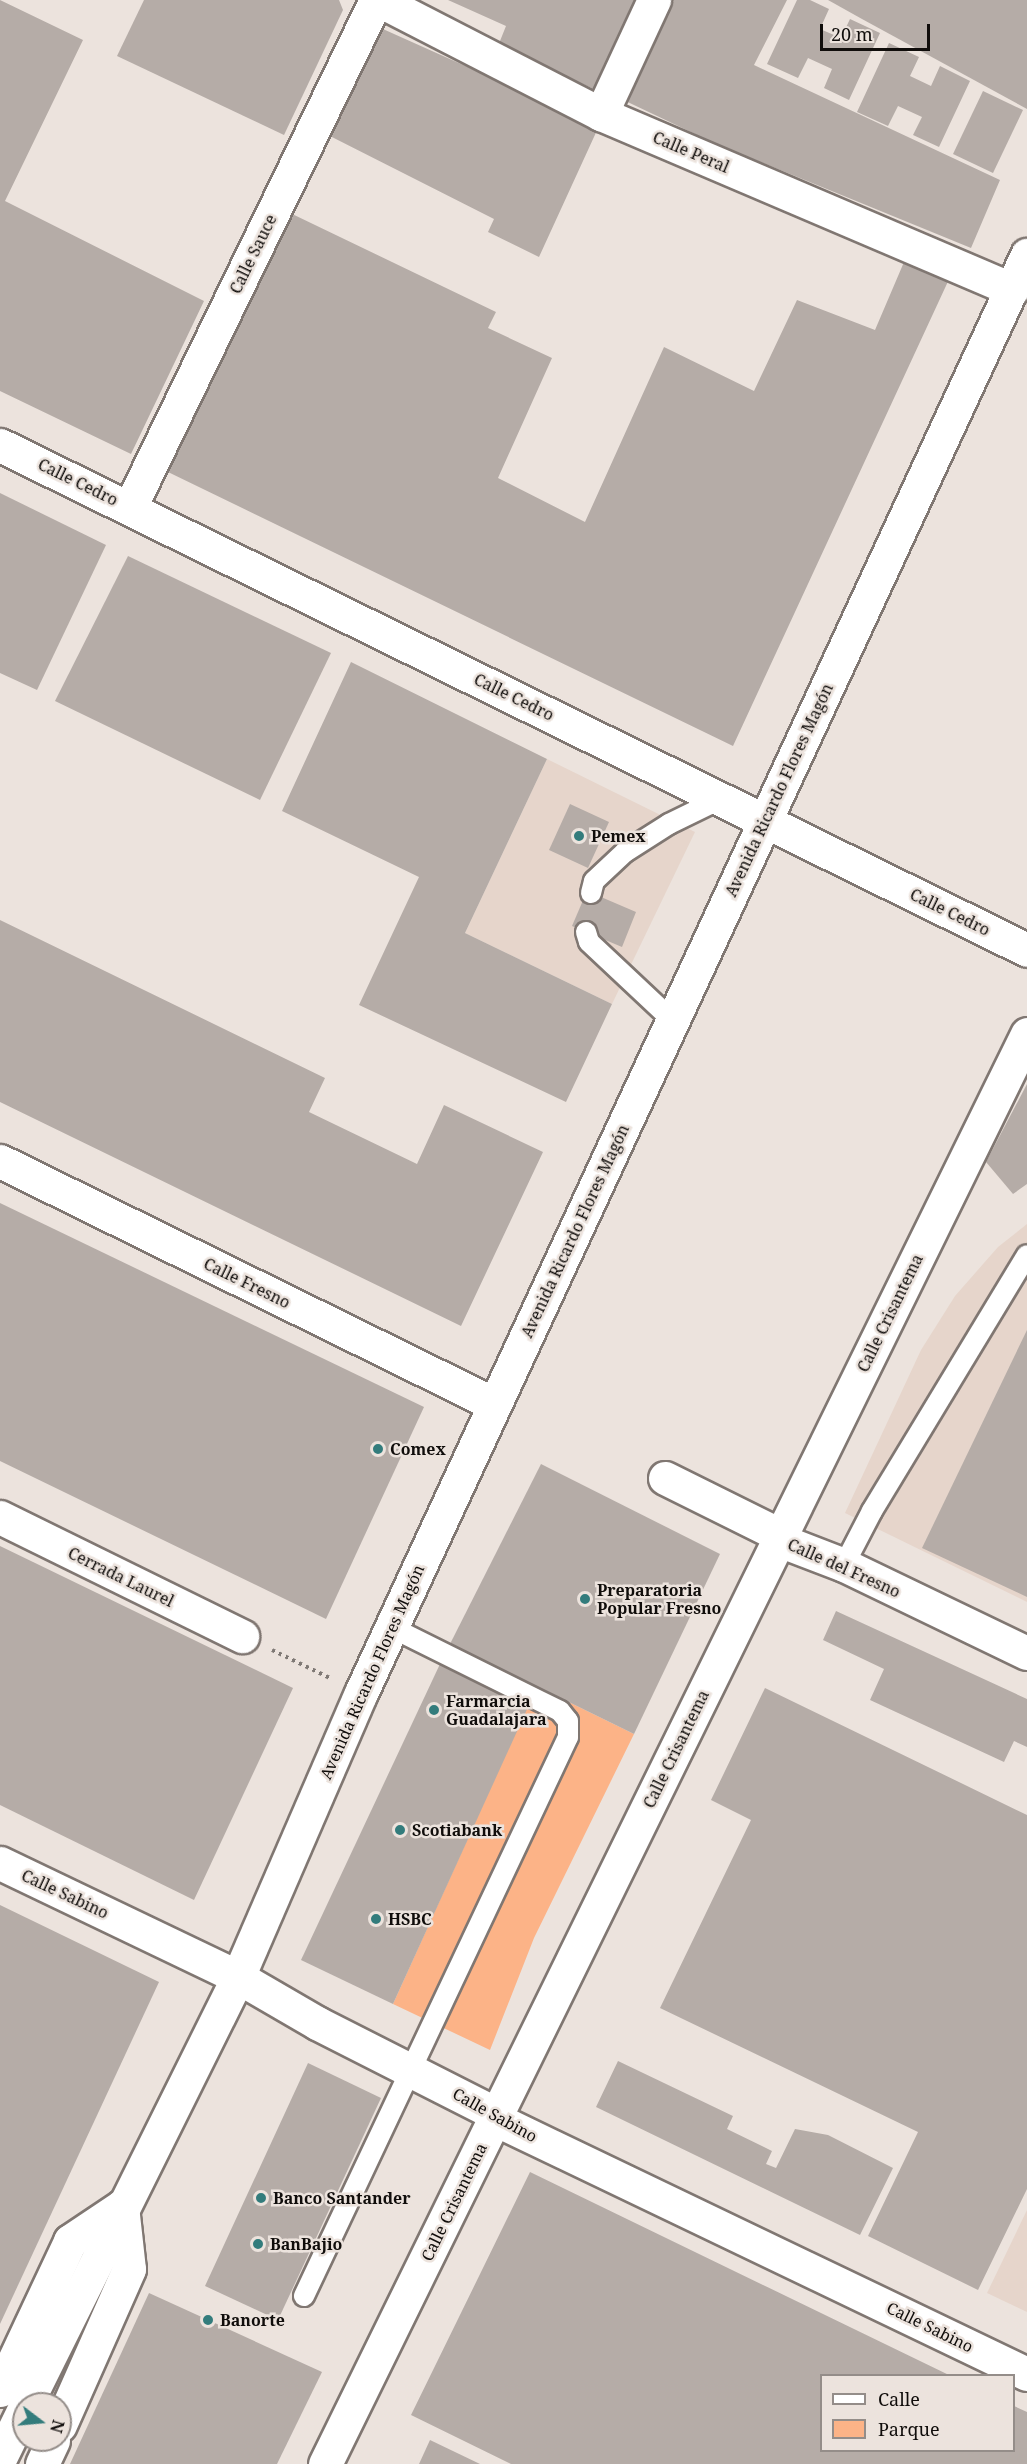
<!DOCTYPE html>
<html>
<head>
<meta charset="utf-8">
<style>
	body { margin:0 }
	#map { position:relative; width:1027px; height:2464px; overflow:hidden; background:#ece3dd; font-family:"Noto Serif",serif }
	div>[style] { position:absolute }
	.built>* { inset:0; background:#e6d5cb }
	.green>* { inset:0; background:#fcb387 }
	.building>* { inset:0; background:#b5aca7 }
	.path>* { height:4px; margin-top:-2px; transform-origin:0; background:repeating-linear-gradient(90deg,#7f7975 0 3px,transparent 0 7.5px) }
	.roads { filter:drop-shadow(2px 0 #807772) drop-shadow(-2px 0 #807772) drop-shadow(0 2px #807772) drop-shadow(0 -2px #807772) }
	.lane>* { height:20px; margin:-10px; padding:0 10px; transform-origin:10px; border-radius:10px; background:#fff }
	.street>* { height:33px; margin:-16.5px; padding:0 16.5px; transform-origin:16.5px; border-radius:16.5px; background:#fff }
	.secondary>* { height:33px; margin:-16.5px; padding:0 16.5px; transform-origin:16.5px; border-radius:16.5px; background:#fff }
	.dots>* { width:16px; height:16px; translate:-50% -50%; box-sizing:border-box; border:3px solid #ece3dd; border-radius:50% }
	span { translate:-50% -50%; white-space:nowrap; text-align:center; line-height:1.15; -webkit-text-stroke:5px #ece3dd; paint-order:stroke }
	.street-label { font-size:16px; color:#100d0b }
	.poi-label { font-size:16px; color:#100d0b; font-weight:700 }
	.left { translate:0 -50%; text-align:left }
	.legend { position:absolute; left:820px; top:2374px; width:195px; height:78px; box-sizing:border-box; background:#ece3dd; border:2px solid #948d89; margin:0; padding:8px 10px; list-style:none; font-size:18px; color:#100d0b }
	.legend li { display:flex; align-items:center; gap:12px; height:30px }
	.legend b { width:30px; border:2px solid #948d89 }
	.north { position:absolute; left:12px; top:2392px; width:60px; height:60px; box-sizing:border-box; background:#ece3dd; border:2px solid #948d89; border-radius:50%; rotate:106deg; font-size:16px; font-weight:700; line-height:24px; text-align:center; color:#100d0b }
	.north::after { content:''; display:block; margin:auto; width:21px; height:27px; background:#337c7c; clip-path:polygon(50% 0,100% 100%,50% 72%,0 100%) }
	.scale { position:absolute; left:820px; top:24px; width:110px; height:27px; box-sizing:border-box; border:3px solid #100d0b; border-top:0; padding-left:8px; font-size:18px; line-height:21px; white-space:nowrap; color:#100d0b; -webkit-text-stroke:4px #ece3dd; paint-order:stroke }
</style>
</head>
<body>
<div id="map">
	<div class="built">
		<div style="clip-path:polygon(547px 759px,695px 832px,612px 1004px,465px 933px)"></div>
		<div style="clip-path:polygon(1027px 1224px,1027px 1602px,845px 1513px,921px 1350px,955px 1296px,998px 1247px)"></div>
		<div style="clip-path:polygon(1027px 2210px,1027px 2312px,987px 2293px)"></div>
	</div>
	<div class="green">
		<div style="clip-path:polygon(450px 1644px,634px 1734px,534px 1938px,490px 2050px,393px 2004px,528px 1705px,440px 1664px)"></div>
	</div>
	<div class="building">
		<div style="clip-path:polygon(0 0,83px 40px,5px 201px,204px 301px,131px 454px,0 391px)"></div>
		<div style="clip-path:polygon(144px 0,339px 0,343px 10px,284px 135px,117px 56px)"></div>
		<div style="clip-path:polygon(448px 0,640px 0,596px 90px,498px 46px,506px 26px)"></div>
		<div style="clip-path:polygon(661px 0,787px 0,754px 65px,1000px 180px,971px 248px,714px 143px,615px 96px)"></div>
		<div style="clip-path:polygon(797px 0,810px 0,829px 9px,820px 29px,841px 38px,850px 19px,880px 33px,849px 100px,824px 88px,832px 69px,808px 58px,798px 78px,767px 64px)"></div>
		<div style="clip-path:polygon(828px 0,1027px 0,1027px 109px,862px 19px)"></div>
		<div style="clip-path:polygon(374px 25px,599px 126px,539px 257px,488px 232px,494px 219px,324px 133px)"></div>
		<div style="clip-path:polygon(889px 43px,919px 57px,910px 76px,931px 86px,940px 66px,970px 81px,939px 147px,913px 135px,922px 117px,898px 106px,888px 126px,857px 112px)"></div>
		<div style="clip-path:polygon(983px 91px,1023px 110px,993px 173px,953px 154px)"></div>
		<div style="clip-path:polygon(288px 212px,496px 312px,488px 328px,552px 358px,498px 478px,585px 522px,664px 347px,754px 391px,797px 300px,875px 330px,907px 255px,951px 275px,733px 746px,168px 472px)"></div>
		<div style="clip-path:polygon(0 493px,106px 545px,37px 690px,0 673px)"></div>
		<div style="clip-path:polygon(128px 556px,331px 653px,260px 800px,55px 701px)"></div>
		<div style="clip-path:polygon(351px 662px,547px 759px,465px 933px,612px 1004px,566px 1102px,359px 1005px,419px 877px,282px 811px)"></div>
		<div style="clip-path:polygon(570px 804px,609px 822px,588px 868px,549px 850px)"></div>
		<div style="clip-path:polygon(587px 891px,636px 912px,622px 947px,572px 926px)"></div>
		<div style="clip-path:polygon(0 920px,325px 1078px,309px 1112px,417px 1164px,444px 1105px,543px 1152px,461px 1326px,0 1102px)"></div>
		<div style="clip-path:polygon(1027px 1084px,1027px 1184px,1013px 1194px,986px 1162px)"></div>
		<div style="clip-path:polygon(0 1203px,424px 1407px,326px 1619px,0 1461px)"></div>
		<div style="clip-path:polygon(1027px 1330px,1027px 1597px,922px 1548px)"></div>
		<div style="clip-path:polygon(541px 1464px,720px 1554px,634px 1734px,450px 1644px)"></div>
		<div style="clip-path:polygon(0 1546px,293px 1688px,194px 1900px,0 1805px)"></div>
		<div style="clip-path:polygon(836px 1611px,1027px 1699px,1027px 1747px,1014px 1741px,1004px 1762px,870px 1700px,884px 1669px,823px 1640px)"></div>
		<div style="clip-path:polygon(440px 1664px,529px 1705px,393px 2004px,301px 1960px)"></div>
		<div style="clip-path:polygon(765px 1688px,1027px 1815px,1027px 2189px,978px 2290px,868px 2236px,918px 2132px,660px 2008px,751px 1820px,711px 1800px)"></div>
		<div style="clip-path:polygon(0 1905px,159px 1982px,0 2324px)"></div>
		<div style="clip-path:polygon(618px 2061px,733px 2116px,727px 2129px,772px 2151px,766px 2164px,776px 2168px,795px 2129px,828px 2135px,893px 2168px,860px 2235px,596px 2107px)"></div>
		<div style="clip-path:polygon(308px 2063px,381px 2098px,278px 2320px,205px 2286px)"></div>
		<div style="clip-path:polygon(530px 2172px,951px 2376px,822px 2376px,822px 2451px,1014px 2451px,1014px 2406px,1027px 2412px,1027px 2464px,511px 2464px,411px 2415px)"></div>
		<div style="clip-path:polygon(149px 2293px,322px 2372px,277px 2464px,70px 2464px)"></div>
		<div style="clip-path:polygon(430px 2440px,480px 2464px,419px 2464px)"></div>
	</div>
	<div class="path">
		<div style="left:272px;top:1650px;width:64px;rotate:25.8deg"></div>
	</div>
	<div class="roads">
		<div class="lane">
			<div style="left:591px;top:893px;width:12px;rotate:-76deg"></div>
			<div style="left:594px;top:881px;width:42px;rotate:-43.1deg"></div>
			<div style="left:625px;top:852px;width:52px;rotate:-32.5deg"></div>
			<div style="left:669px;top:824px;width:57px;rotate:-26.1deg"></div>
			<div style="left:586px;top:932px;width:10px;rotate:73deg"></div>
			<div style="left:589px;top:942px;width:114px;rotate:43.2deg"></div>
			<div style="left:844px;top:1565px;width:61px;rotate:-62.6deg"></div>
			<div style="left:872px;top:1511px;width:299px;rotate:-58.8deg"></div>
			<div style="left:304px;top:2296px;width:618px;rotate:-64.72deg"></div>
			<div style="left:568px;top:1737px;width:16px;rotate:-90deg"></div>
			<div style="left:568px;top:1721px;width:13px;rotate:-129deg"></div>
			<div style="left:560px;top:1711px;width:189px;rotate:-153.6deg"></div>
		</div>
		<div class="street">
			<div style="left:379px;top:0;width:250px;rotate:27.2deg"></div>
			<div style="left:601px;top:114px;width:447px;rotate:23.1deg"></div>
			<div style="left:601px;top:114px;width:126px;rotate:-65.1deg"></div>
			<div style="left:0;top:445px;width:1144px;rotate:26.18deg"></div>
			<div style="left:130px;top:507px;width:564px;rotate:-64.12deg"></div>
			<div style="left:0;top:1161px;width:551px;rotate:26.19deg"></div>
			<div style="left:665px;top:1478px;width:122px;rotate:26.4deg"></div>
			<div style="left:774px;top:1532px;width:9px;rotate:58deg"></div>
			<div style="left:779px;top:1540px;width:70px;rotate:21deg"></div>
			<div style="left:844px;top:1565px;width:203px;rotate:25.7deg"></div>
			<div style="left:0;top:1517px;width:270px;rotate:26.2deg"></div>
			<div style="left:0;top:1863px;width:264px;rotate:25.6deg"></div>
			<div style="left:238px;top:1977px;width:91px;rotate:30.2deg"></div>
			<div style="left:317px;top:2023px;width:201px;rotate:26.9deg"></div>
			<div style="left:496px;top:2114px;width:5px;rotate:101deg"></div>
			<div style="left:495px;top:2119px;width:590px;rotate:25.61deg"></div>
			<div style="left:0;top:2390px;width:165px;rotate:-64.8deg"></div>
			<div style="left:70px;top:2241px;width:63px;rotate:-33.9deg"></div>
			<div style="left:122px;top:2206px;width:63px;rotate:83.7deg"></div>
			<div style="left:129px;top:2269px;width:171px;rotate:113.9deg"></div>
			<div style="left:42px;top:2464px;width:26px;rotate:-65deg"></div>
			<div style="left:325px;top:2464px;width:1593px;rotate:-63.85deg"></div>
		</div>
		<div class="secondary">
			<div style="left:26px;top:2404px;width:477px;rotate:-63.6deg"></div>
			<div style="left:238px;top:1977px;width:309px;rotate:-66.6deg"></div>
			<div style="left:361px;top:1693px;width:1585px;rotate:-65.15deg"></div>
			<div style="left:0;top:2458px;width:55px;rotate:-63.9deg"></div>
		</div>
	</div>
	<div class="dots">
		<div style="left:579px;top:836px;background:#337c7c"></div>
		<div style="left:378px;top:1449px;background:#337c7c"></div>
		<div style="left:585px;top:1599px;background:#337c7c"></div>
		<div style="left:434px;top:1710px;background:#337c7c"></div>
		<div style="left:400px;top:1830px;background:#337c7c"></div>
		<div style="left:376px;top:1919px;background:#337c7c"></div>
		<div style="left:261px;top:2198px;background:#337c7c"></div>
		<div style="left:258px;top:2244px;background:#337c7c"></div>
		<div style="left:208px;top:2320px;background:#337c7c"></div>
	</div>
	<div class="street-label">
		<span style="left:691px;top:152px;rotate:23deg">Calle Peral</span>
		<span style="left:253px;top:254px;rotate:-64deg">Calle Sauce</span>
		<span style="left:78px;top:482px;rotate:26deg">Calle Cedro</span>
		<span style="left:514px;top:697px;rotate:26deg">Calle Cedro</span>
		<span style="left:779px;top:790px;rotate:-65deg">Avenida Ricardo Flores Magón</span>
		<span style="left:950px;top:912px;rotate:26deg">Calle Cedro</span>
		<span style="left:575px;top:1231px;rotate:-65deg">Avenida Ricardo Flores Magón</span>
		<span style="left:247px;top:1283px;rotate:26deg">Calle Fresno</span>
		<span style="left:890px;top:1313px;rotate:-64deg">Calle Crisantema</span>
		<span style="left:844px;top:1568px;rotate:24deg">Calle del Fresno</span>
		<span style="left:121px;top:1577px;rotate:26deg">Cerrada Laurel</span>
		<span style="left:372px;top:1672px;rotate:-66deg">Avenida Ricardo Flores Magón</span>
		<span style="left:676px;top:1749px;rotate:-64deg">Calle Crisantema</span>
		<span style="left:65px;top:1894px;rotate:25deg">Calle Sabino</span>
		<span style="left:495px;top:2115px;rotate:29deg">Calle Sabino</span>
		<span style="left:454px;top:2202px;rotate:-64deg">Calle Crisantema</span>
		<span style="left:930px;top:2327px;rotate:26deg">Calle Sabino</span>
	</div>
	<div class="poi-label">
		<span class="left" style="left:591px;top:836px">Pemex</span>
		<span class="left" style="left:390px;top:1449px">Comex</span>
		<span class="left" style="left:597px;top:1599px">Preparatoria<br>Popular Fresno</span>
		<span class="left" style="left:446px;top:1710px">Farmarcia<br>Guadalajara</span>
		<span class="left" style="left:412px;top:1830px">Scotiabank</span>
		<span class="left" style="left:388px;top:1919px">HSBC</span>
		<span class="left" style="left:273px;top:2198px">Banco Santander</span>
		<span class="left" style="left:270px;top:2244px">BanBajio</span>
		<span class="left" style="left:220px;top:2320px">Banorte</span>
	</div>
	<ul class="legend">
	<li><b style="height:8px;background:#fff"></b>Calle</li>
	<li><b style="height:16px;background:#fcb387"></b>Parque</li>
	</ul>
	<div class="north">N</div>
	<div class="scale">20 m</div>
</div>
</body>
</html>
